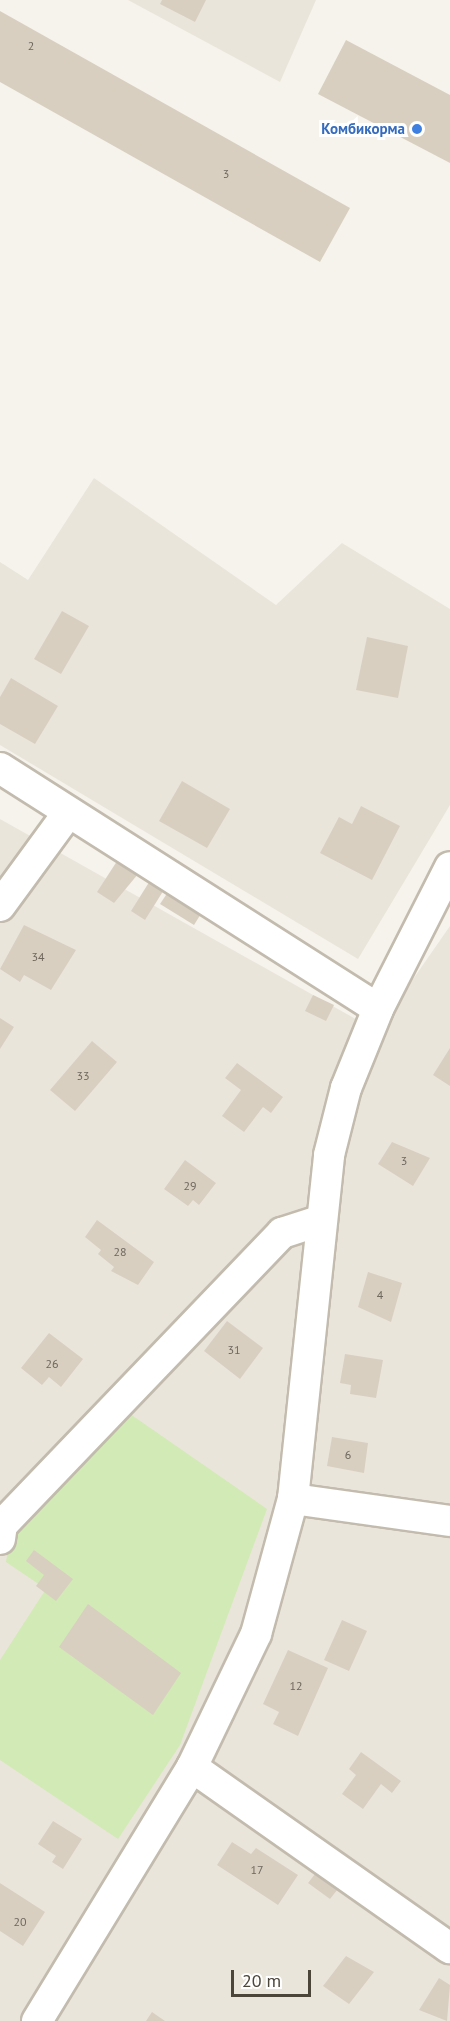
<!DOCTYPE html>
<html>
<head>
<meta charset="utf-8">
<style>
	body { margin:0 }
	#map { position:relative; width:450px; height:2021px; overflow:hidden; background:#f6f3ec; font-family:"PT Sans",sans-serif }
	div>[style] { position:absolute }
	.residential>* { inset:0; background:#eae5da }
	.green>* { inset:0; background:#d2eab5 }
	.building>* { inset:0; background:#d8cfc1 }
	.roads { filter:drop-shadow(2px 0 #c2bbae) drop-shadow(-2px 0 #c2bbae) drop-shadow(0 2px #c2bbae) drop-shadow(0 -2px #c2bbae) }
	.street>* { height:30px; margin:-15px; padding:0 15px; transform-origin:15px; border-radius:15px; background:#fff }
	.dots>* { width:16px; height:16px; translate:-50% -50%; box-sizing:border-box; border:3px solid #fff; border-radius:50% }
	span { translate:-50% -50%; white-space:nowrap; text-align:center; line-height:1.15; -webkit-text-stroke:6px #fff; paint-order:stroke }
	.number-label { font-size:12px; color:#6e675b }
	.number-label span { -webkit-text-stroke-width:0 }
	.shop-label { font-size:15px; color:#366cbe; font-weight:700 }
	.right { translate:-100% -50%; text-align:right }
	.scale { position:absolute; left:231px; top:1970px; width:80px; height:27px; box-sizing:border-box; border:3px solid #4b4439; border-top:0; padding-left:8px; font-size:18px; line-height:21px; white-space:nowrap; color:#4b4439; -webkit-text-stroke:4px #fff; paint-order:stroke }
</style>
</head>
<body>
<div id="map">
	<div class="residential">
		<div style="clip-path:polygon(128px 0,316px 0,280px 82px)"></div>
		<div style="clip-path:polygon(94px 478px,276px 605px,342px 543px,450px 609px,450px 805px,358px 959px,0 745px,0 562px,28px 580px)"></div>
		<div style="clip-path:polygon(0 819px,377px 1031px,450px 926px,450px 2021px,0 2021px)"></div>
	</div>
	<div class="green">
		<div style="clip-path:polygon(120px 1407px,267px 1509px,180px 1745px,118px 1839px,0 1760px,0 1660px,46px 1589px,6px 1562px,15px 1508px)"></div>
	</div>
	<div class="building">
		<div style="clip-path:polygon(162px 0,206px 0,195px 22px,160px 4px)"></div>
		<div style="clip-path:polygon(0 11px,350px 208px,320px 262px,0 82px)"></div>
		<div style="clip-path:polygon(346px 40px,450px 95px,450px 163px,318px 94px)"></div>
		<div style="clip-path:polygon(62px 611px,89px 626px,61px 674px,34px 659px)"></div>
		<div style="clip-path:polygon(367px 637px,408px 646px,398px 698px,356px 690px)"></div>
		<div style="clip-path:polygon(11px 678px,58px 706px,35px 744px,0 724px,0 697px)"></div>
		<div style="clip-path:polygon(182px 781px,230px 809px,207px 848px,159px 821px)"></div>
		<div style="clip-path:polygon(361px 806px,400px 826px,372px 880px,320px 853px,339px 817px,352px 824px)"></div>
		<div style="clip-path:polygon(121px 855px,143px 868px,114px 903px,97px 892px)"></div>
		<div style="clip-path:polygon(153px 876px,167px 885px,145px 920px,131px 911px)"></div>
		<div style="clip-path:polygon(170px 889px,204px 909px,194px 925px,160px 904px)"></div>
		<div style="clip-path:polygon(24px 925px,76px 950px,51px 990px,24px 975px,20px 982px,0 969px)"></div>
		<div style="clip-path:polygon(313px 995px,334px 1005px,326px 1021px,305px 1011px)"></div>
		<div style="clip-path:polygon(0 1018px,14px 1027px,0 1049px)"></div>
		<div style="clip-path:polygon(92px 1041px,117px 1062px,75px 1111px,50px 1090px)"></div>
		<div style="clip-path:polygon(450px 1048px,450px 1086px,433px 1075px)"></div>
		<div style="clip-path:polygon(237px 1063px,283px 1097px,271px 1113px,263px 1107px,244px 1132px,222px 1116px,241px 1090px,225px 1078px)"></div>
		<div style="clip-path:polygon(392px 1142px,430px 1158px,413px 1186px,378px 1164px)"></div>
		<div style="clip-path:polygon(185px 1160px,216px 1183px,199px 1205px,193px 1200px,188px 1206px,164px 1189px)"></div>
		<div style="clip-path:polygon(97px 1220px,154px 1262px,138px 1285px,111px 1271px,114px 1267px,98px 1254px,101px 1250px,85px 1237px)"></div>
		<div style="clip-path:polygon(368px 1272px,402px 1283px,391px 1322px,358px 1307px)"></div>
		<div style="clip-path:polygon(227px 1321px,263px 1348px,240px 1379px,204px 1351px)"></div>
		<div style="clip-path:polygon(49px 1333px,83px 1359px,61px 1387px,49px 1377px,42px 1385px,21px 1368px)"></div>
		<div style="clip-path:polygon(345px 1354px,383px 1360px,376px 1398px,350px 1394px,351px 1385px,340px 1383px)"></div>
		<div style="clip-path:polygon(332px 1437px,368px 1443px,364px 1473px,327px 1466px)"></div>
		<div style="clip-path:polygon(34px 1550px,73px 1579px,56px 1601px,36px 1586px,44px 1575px,26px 1561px)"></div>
		<div style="clip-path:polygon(88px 1604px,181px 1673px,153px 1715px,59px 1647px)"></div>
		<div style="clip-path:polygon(342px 1620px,367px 1631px,349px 1671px,324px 1660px)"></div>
		<div style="clip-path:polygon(288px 1650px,328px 1668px,298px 1736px,273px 1724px,279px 1712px,263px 1704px)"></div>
		<div style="clip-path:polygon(361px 1752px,401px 1781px,392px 1793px,381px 1784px,363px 1809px,342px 1794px,356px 1775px,349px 1769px)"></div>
		<div style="clip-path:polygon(53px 1821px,82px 1839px,63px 1869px,52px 1862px,56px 1856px,38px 1844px)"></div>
		<div style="clip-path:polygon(232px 1842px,251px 1854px,256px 1848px,298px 1875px,278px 1905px,217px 1865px)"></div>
		<div style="clip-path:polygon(319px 1869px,341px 1885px,330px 1899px,308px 1883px)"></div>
		<div style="clip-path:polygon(0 1883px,45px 1912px,23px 1946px,0 1931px)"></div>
		<div style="clip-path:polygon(346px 1956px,374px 1972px,349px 2004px,323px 1986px)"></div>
		<div style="clip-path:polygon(439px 1978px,450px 1985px,447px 2021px,419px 2010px)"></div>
		<div style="clip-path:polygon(152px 2012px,165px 2021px,146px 2021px)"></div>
	</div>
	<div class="roads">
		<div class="street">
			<div style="left:0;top:768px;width:448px;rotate:32.5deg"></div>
			<div style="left:0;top:906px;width:115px;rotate:-53.8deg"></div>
			<div style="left:293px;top:1499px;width:159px;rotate:8deg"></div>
			<div style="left:0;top:1539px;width:14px;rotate:-82deg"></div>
			<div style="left:2px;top:1525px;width:405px;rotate:-46.2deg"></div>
			<div style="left:282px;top:1233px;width:40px;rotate:-18deg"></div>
			<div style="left:192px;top:1767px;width:315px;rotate:35.1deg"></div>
			<div style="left:37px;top:2021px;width:298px;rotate:-58.6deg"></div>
			<div style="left:192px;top:1767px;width:148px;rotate:-64.3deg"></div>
			<div style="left:256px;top:1634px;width:140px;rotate:-74.7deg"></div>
			<div style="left:293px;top:1499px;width:346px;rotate:-84deg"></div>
			<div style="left:329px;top:1155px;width:69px;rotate:-75.8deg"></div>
			<div style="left:346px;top:1088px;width:85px;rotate:-67.9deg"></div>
			<div style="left:378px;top:1009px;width:159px;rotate:-63.1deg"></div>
		</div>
	</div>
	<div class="dots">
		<div style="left:417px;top:129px;background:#3f7fe0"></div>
	</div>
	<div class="number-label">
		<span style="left:31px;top:46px">2</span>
		<span style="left:226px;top:174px">3</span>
		<span style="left:38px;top:957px">34</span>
		<span style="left:83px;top:1076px">33</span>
		<span style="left:404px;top:1161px">3</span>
		<span style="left:190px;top:1186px">29</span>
		<span style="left:120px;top:1252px">28</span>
		<span style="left:380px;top:1295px">4</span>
		<span style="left:234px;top:1350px">31</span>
		<span style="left:52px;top:1364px">26</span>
		<span style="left:348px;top:1455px">6</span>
		<span style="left:296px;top:1686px">12</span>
		<span style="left:257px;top:1870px">17</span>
		<span style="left:20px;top:1922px">20</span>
	</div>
	<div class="shop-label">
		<span class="right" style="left:405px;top:129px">Комбикорма</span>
	</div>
	<div class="scale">20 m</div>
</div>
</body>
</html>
